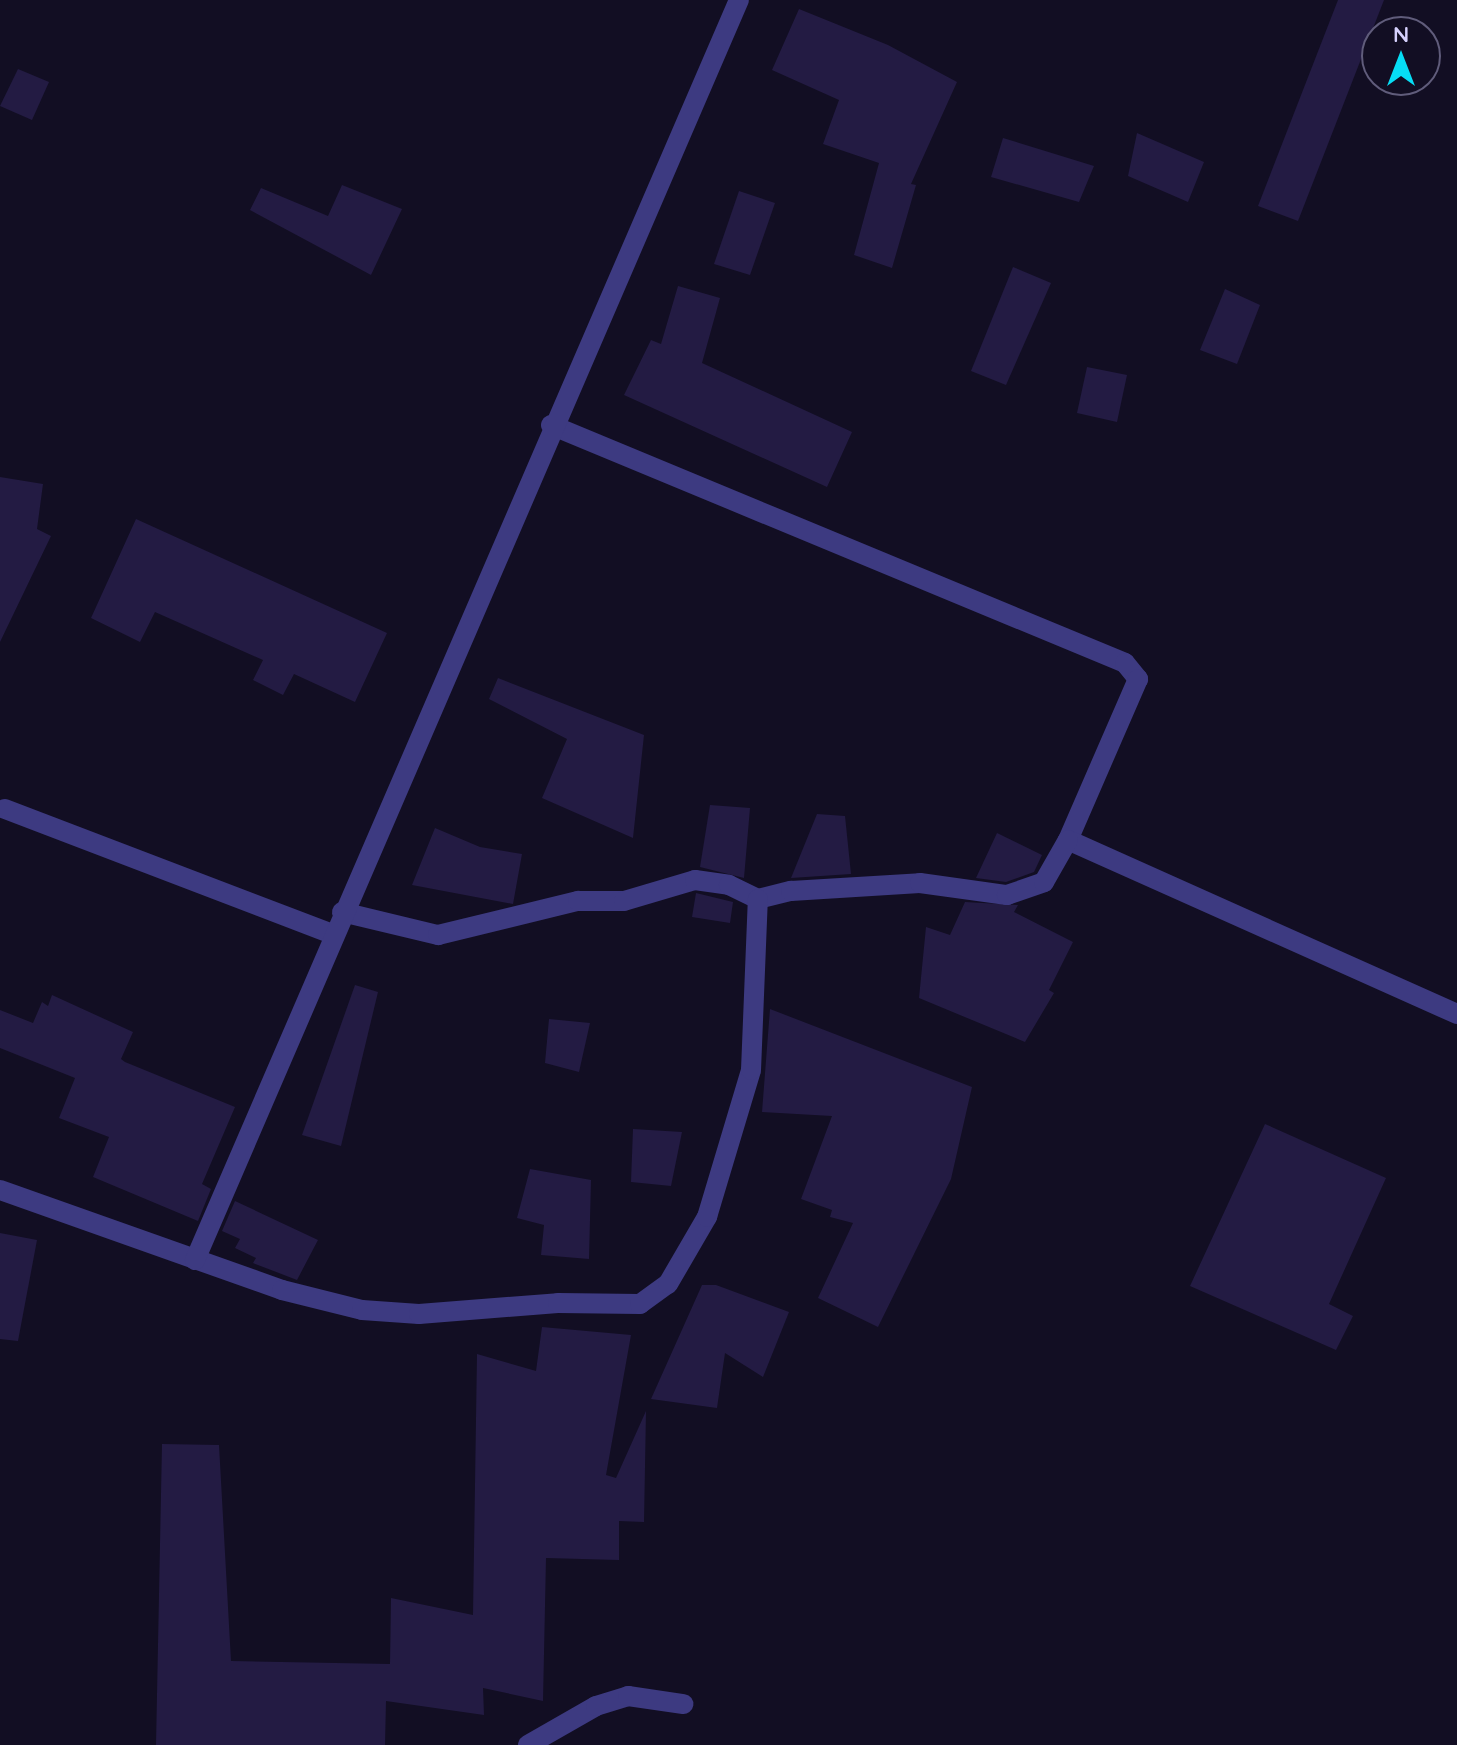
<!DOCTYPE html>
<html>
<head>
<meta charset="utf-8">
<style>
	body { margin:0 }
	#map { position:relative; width:1457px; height:1745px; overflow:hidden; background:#120e23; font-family:Quicksand,sans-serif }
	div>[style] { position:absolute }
	.building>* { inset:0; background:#231b43 }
	.minor>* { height:20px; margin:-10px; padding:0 10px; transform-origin:10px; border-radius:10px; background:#3d3a81 }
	span { translate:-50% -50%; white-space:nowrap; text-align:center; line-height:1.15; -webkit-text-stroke:6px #120e23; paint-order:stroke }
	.north { position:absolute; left:1361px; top:16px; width:80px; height:80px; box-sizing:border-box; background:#120e23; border:2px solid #605c7b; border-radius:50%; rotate:0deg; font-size:22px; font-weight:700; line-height:32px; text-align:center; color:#d6d1fe }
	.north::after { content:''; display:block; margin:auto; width:28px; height:36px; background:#06ddf5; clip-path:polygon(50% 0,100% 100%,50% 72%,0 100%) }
</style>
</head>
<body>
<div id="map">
	<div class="building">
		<div style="clip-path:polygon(1338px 0,1384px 0,1298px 221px,1258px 206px)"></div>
		<div style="clip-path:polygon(799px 9px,888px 45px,957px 82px,911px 184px,916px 185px,892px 268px,854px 255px,879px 163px,823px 144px,839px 100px,772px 70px)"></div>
		<div style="clip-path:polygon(18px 69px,49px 82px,32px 120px,0 106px)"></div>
		<div style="clip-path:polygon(1137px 133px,1204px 162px,1188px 202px,1128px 176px)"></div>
		<div style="clip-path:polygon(1003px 138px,1094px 166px,1079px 202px,991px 177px)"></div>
		<div style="clip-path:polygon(342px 185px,402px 209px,371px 275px,250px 210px,261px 188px,328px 216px)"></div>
		<div style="clip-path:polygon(739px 191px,775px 203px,750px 275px,714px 264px)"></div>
		<div style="clip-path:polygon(1013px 267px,1051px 283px,1006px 385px,971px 371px)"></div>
		<div style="clip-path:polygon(678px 286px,720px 298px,702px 363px,852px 432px,827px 487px,624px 395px,651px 340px,661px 344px)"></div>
		<div style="clip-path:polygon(1225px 289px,1260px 305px,1237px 364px,1200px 350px)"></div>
		<div style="clip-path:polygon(1087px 367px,1127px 375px,1117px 422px,1077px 413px)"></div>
		<div style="clip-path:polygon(0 477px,43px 484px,37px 529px,51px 536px,0 642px)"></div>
		<div style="clip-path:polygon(136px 519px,387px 633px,355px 702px,294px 674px,283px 695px,253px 680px,263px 660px,155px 612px,140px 642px,91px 618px)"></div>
		<div style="clip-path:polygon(498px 678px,644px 735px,633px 838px,542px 798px,567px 739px,489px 699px)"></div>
		<div style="clip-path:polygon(710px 805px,750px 808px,744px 878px,700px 867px)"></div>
		<div style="clip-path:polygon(817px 814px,845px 816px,851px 874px,791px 878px)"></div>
		<div style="clip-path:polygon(435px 828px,480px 847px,522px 854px,513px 904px,412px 885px)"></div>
		<div style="clip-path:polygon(997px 833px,1042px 855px,1034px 872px,1006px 882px,976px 878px)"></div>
		<div style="clip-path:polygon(696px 893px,733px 902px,730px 923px,692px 917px)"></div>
		<div style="clip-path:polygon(965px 902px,1018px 905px,1014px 912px,1073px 942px,1049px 990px,1054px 993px,1025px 1042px,919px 998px,926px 927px,950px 935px)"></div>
		<div style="clip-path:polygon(355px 985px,378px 992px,341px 1146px,302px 1135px)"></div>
		<div style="clip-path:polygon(52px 995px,133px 1032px,121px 1059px,125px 1062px,235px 1107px,202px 1184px,211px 1189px,198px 1221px,93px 1177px,109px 1137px,59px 1118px,75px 1078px,0 1048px,0 1010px,33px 1023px,42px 1002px,48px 1006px)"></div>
		<div style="clip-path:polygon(770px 1009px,972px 1087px,951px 1179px,878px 1327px,818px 1298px,853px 1223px,830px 1217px,832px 1210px,801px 1199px,832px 1116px,762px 1112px)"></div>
		<div style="clip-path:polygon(549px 1019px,590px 1023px,579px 1072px,545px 1063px)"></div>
		<div style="clip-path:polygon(1265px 1124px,1386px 1178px,1329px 1304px,1353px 1316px,1336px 1350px,1190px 1286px)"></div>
		<div style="clip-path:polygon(633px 1129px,682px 1132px,671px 1186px,631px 1182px)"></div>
		<div style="clip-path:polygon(530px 1169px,591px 1180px,589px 1259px,541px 1255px,544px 1225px,517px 1218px)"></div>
		<div style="clip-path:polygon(235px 1201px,318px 1240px,297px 1280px,253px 1263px,256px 1258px,235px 1248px,240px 1239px,222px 1231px)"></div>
		<div style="clip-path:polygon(0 1233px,37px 1240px,18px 1341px,0 1339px)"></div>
		<div style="clip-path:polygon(702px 1285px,716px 1285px,789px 1312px,763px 1377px,725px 1353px,717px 1408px,651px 1399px)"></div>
		<div style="clip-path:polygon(542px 1327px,631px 1335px,606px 1475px,616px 1478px,646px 1411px,644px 1522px,619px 1521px,619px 1560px,546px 1558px,543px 1701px,483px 1688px,484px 1715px,386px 1701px,385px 1745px,156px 1745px,162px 1444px,219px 1445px,231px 1661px,390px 1664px,391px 1598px,473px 1615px,477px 1354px,536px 1371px)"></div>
	</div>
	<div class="minor">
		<div style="left:551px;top:425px;width:621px;rotate:22.52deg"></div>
		<div style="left:1125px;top:663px;width:21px;rotate:51deg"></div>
		<div style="left:1138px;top:679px;width:176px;rotate:113.5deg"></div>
		<div style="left:1068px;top:840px;width:426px;rotate:24.1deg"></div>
		<div style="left:5px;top:809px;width:350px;rotate:20.9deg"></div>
		<div style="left:342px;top:912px;width:99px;rotate:13.5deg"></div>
		<div style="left:438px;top:935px;width:144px;rotate:-13.7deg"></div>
		<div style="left:578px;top:901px;width:46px"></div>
		<div style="left:624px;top:901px;width:74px;rotate:-16.5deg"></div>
		<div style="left:695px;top:880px;width:34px;rotate:8deg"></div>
		<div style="left:729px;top:885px;width:32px;rotate:26deg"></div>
		<div style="left:758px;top:899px;width:34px;rotate:-14deg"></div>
		<div style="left:791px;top:891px;width:129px;rotate:-3.5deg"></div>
		<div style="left:920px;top:883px;width:88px;rotate:7.9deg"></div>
		<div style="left:1007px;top:895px;width:39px;rotate:-19deg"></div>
		<div style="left:1044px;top:882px;width:48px;rotate:-60.3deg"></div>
		<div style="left:0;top:1190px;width:299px;rotate:19.5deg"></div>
		<div style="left:282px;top:1290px;width:82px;rotate:14deg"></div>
		<div style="left:362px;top:1310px;width:57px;rotate:4deg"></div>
		<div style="left:419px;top:1314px;width:139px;rotate:-4.5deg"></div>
		<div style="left:558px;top:1303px;width:82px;rotate:0.7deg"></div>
		<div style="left:640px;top:1304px;width:34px;rotate:-36deg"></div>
		<div style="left:668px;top:1284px;width:78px;rotate:-59.8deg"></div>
		<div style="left:707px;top:1217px;width:153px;rotate:-73.3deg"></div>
		<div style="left:751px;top:1070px;width:171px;rotate:-87.7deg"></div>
		<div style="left:195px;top:1260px;width:1372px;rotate:-66.65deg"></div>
		<div style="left:528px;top:1745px;width:78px;rotate:-29.8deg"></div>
		<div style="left:596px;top:1706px;width:34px;rotate:-17deg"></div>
		<div style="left:628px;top:1696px;width:56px;rotate:8.3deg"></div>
	</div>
	<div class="north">N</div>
</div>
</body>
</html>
